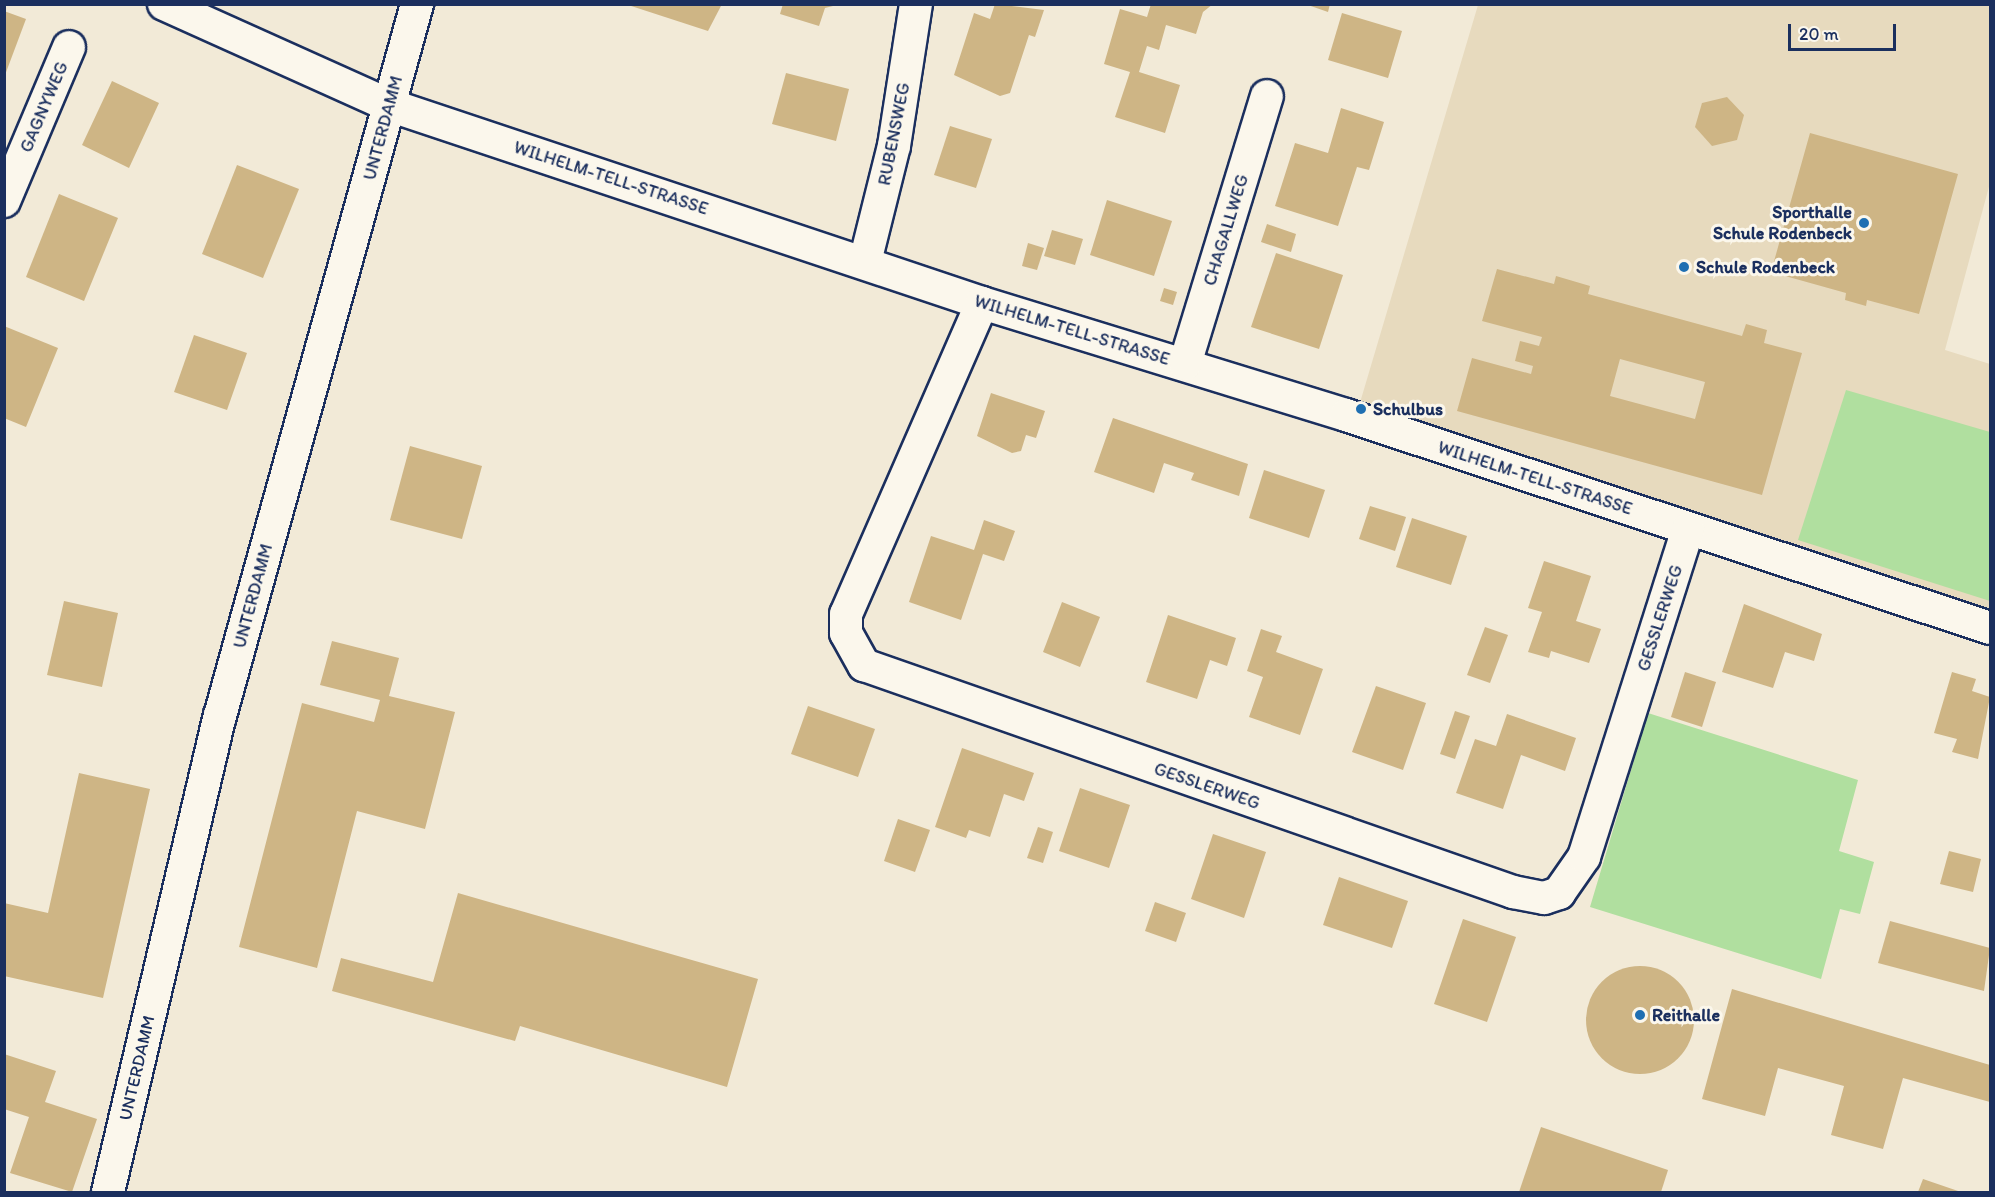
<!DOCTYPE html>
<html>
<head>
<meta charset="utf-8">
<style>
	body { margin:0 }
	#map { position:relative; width:1995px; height:1197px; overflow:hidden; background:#f2ead7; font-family:Itim,sans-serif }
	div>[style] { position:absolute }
	.built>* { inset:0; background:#e7dabe }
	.green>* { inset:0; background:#b0df9f }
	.building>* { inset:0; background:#ceb585 }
	.round { border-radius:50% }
	.roads { filter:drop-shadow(2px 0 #1b2f5e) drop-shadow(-2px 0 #1b2f5e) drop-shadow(0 2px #1b2f5e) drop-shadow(0 -2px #1b2f5e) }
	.minor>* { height:32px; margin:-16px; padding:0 16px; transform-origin:16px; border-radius:16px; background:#fbf7ec }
	.dots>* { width:16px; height:16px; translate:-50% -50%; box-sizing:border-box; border:3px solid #fbf7ec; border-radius:50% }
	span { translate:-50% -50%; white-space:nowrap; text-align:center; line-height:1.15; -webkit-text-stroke:6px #fbf7ec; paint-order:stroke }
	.street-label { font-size:18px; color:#1b2f5e }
	.poi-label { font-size:18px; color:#1b2f5e; font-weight:700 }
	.right { translate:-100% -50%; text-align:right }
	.left { translate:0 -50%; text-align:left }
	.frame { position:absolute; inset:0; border:6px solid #1b2f5e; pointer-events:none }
	.scale { position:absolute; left:1788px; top:24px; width:108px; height:27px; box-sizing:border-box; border:3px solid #1b2f5e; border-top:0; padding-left:8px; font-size:18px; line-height:21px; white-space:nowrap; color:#1b2f5e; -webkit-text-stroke:4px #fbf7ec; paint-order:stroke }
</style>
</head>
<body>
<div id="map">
	<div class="built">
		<div style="clip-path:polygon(1478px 5px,1990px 5px,1990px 183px,1945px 350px,1990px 364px,1990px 612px,1359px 406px)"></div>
	</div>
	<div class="green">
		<div style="clip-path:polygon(1846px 390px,1990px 432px,1990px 601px,1798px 540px)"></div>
		<div style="clip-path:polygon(1648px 713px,1858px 780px,1839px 851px,1874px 862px,1860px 914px,1840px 909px,1821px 979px,1590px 907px)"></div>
	</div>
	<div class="building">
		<div style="clip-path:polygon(625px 4px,722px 4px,708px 31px)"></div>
		<div style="clip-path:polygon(783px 4px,841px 4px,825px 8px,819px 26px,780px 14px)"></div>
		<div style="clip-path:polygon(995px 4px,1044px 10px,1035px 37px,1029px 35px,1010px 93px,1000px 96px,954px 75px,974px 13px,990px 19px)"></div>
		<div style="clip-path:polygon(1151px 4px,1213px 4px,1203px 12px,1196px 34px,1166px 25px,1159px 50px,1147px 46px,1139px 72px,1180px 85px,1165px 133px,1115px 117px,1130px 72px,1104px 64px,1120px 9px,1147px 17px)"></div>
		<div style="clip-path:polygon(1305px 4px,1330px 4px,1328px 12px)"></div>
		<div style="clip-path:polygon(4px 11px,26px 19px,5px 75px,4px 75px)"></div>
		<div style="clip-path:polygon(1342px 13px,1402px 31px,1388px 78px,1328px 60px)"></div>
		<div style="clip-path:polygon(786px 73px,849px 89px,836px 141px,772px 124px)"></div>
		<div style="clip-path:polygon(112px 81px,159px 103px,129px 168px,82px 145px)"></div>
		<div style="clip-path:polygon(1727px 97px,1744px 115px,1737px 140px,1712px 146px,1695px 127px,1702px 103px)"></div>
		<div style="clip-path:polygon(1341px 108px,1384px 122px,1369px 170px,1357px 167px,1338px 226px,1275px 206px,1295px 143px,1328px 153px)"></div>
		<div style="clip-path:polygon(950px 126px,992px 139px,976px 188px,934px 175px)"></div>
		<div style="clip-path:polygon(1810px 133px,1958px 174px,1919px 314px,1867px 300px,1866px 306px,1845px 300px,1846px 293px,1771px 272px)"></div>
		<div style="clip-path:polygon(237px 165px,299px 189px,263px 278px,202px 254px)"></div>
		<div style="clip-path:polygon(59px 194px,118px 218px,84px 301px,26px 277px)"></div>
		<div style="clip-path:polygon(1107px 200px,1172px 221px,1154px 276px,1090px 255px)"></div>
		<div style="clip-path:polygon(1267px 224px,1296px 234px,1291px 252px,1261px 242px)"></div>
		<div style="clip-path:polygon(1052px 230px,1083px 239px,1075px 265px,1044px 256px)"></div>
		<div style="clip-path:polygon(1028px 243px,1044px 248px,1037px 270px,1022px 266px)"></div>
		<div style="clip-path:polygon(1276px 253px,1343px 275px,1319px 349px,1251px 327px)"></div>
		<div style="clip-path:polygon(evenodd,1497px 269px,1554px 284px,1556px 276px,1590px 286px,1588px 294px,1742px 336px,1746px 324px,1767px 330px,1764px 343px,1802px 353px,1762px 495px,1457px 411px,1472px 358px,1531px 374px,1533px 366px,1515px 361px,1520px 341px,1539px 346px,1542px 337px,1482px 321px,1497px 269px,1620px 359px,1705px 382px,1695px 419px,1610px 396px,1620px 359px)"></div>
		<div style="clip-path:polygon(1164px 288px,1177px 292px,1173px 305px,1160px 301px)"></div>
		<div style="clip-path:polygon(4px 326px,58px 348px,26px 427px,4px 418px)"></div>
		<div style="clip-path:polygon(194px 335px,247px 353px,227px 410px,174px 392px)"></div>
		<div style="clip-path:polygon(991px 393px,1045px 411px,1036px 438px,1026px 435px,1021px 451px,1012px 453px,977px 436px)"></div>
		<div style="clip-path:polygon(1113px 418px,1248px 464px,1239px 496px,1191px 480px,1194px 473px,1164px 463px,1154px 493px,1094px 472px)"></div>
		<div style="clip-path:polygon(410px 446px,482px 466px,462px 539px,390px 520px)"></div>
		<div style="clip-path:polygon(1264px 470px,1325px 490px,1309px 538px,1249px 518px)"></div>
		<div style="clip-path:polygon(1370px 506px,1406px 517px,1395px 551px,1359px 539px)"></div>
		<div style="clip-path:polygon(1412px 518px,1467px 536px,1451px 585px,1396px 567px)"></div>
		<div style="clip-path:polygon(984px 520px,1015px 531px,1004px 561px,983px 554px,961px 620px,909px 602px,931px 536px,974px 550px)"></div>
		<div style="clip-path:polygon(1544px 561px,1591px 576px,1576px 621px,1601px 629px,1589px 663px,1551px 651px,1549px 658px,1528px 652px,1542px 612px,1528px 608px)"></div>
		<div style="clip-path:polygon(64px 601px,118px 613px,102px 687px,47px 675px)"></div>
		<div style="clip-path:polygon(1062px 602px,1100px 617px,1080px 667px,1043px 652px)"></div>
		<div style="clip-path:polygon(1744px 604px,1822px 634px,1814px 661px,1785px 652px,1773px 688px,1722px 672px)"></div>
		<div style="clip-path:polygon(1168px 615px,1236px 638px,1227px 666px,1210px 660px,1197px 699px,1146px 682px)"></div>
		<div style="clip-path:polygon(1485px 627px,1508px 635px,1490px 683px,1467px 675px)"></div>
		<div style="clip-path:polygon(1261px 629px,1282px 636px,1276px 652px,1323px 669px,1300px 735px,1249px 717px,1263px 677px,1247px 671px)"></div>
		<div style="clip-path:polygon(332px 641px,399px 658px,389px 696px,455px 712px,425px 829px,357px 811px,317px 968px,239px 947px,302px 703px,374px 722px,380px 700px,320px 685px)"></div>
		<div style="clip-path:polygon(1685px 672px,1716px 682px,1702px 727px,1671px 717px)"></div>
		<div style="clip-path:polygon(1952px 672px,1976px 679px,1972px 691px,1990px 697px,1978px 759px,1952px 752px,1957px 739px,1934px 733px)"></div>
		<div style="clip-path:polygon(1376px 686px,1426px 703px,1403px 770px,1352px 752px)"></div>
		<div style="clip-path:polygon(808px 706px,875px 729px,858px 777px,791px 754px)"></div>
		<div style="clip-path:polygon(1455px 711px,1470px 716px,1455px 759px,1440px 754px)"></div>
		<div style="clip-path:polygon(1507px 714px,1576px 738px,1565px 771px,1521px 755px,1503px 809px,1456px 793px,1475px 739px,1496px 746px)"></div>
		<div style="clip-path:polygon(962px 748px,1034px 773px,1024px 801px,1004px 794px,990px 837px,969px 830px,966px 838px,935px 827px)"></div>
		<div style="clip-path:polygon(79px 773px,150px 789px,103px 998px,4px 976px,4px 903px,48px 913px)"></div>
		<div style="clip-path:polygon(1080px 788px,1130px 805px,1109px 868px,1059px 851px)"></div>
		<div style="clip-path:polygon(898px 819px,930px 830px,915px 872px,884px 861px)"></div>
		<div style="clip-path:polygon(1038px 827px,1053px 832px,1043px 863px,1027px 858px)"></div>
		<div style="clip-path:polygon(1213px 834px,1266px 852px,1244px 918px,1191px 899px)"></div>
		<div style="clip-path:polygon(1949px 851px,1981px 859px,1973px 892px,1940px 884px)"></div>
		<div style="clip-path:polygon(1339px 877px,1408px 901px,1392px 948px,1323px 925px)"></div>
		<div style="clip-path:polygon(458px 893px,758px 979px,727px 1087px,520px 1026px,515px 1041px,332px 991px,341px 958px,433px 982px)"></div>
		<div style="clip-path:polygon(1155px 902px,1186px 913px,1176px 942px,1145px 931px)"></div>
		<div style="clip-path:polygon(1463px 919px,1516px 937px,1487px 1022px,1434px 1004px)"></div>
		<div style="clip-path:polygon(1890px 921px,1990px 948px,1984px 991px,1878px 963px)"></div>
		<div class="round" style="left:1586px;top:966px;width:108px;height:108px"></div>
		<div style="clip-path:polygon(1732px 989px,1990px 1065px,1990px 1102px,1903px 1078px,1883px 1149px,1831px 1135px,1844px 1086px,1778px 1068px,1765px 1116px,1702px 1099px)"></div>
		<div style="clip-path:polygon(4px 1054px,56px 1071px,45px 1102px,97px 1119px,72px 1192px,10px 1173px,29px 1117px,4px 1109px)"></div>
		<div style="clip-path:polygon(1541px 1127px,1668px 1170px,1661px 1192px,1519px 1192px)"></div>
		<div style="clip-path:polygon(1923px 1179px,1961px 1192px,1918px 1192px)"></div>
	</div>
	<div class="roads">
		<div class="minor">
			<div style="left:164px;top:4px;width:247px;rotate:24.2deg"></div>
			<div style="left:389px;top:105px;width:625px;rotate:18.46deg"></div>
			<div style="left:982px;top:303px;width:381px;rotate:17.1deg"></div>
			<div style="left:1346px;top:415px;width:678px;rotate:18.3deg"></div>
			<div style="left:4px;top:201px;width:167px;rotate:-67.1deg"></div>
			<div style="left:865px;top:262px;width:120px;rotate:-76deg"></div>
			<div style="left:894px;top:146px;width:144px;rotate:-81.2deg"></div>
			<div style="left:982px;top:303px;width:339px;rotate:113.6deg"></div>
			<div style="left:846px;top:614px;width:19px;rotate:90deg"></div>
			<div style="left:846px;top:633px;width:37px;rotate:61deg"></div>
			<div style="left:864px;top:665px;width:688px;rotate:19.28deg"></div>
			<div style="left:1513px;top:892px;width:32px;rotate:11deg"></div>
			<div style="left:1544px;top:898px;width:16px;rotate:-18deg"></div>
			<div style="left:1559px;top:893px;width:44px;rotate:-55.2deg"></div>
			<div style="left:1584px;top:857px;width:344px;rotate:-72.4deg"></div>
			<div style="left:1185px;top:364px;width:280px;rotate:-73deg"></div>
			<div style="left:108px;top:1192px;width:489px;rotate:-76.8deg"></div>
			<div style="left:220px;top:716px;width:739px;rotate:-74.53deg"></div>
		</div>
	</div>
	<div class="dots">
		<div style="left:1864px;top:223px;background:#1f6fb2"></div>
		<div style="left:1684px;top:267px;background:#1f6fb2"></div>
		<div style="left:1361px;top:409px;background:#1f6fb2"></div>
		<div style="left:1640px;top:1015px;background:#1f6fb2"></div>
	</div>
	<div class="street-label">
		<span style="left:44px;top:107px;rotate:-67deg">GAGNYWEG</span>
		<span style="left:383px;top:128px;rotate:-75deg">UNTERDAMM</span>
		<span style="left:894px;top:134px;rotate:-79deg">RUBENSWEG</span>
		<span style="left:611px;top:178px;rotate:18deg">WILHELM-TELL-STRASSE</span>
		<span style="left:1226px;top:230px;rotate:-73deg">CHAGALLWEG</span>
		<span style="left:1072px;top:330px;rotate:17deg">WILHELM-TELL-STRASSE</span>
		<span style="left:1535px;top:478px;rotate:18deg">WILHELM-TELL-STRASSE</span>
		<span style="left:253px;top:596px;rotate:-75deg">UNTERDAMM</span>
		<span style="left:1660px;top:618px;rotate:-72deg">GESSLERWEG</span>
		<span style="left:1207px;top:786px;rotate:19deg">GESSLERWEG</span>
		<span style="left:137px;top:1068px;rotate:-77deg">UNTERDAMM</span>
	</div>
	<div class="poi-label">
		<span class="right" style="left:1852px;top:223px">Sporthalle<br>Schule Rodenbeck</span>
		<span class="left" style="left:1696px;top:267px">Schule Rodenbeck</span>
		<span class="left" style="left:1373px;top:409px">Schulbus</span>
		<span class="left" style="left:1652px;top:1015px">Reithalle</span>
	</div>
	<div class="frame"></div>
	<div class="scale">20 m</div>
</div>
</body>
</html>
